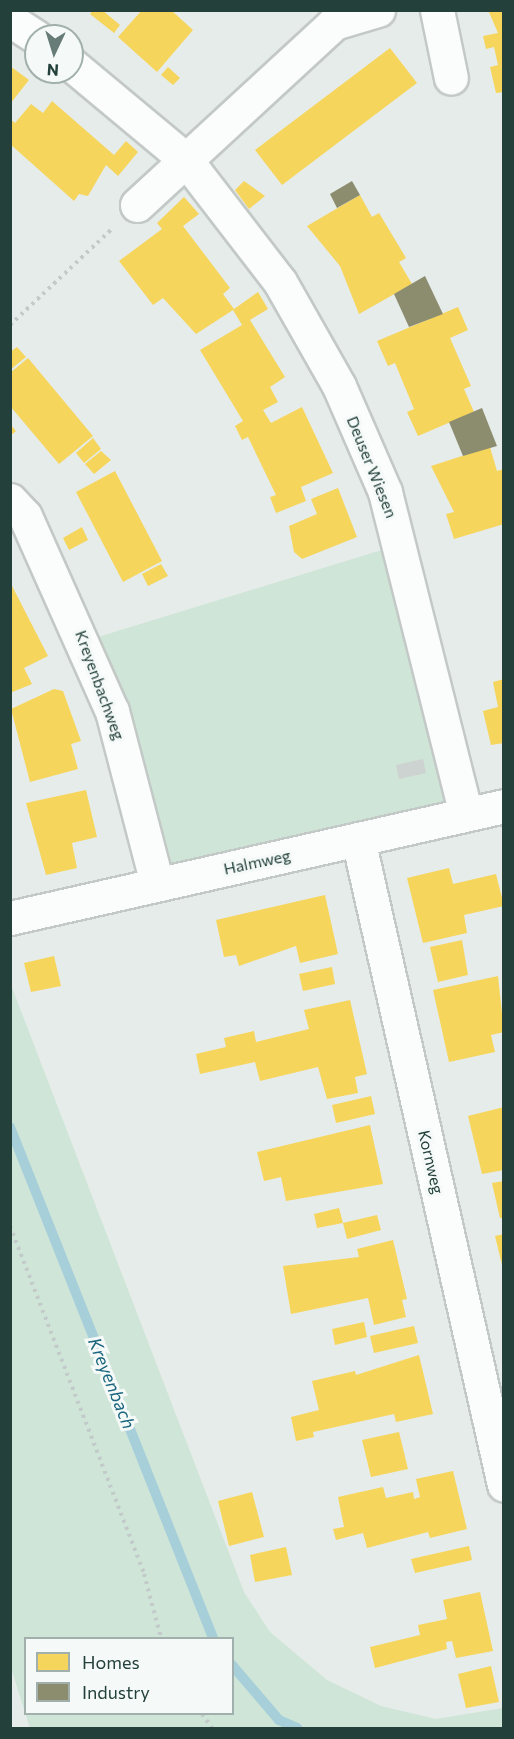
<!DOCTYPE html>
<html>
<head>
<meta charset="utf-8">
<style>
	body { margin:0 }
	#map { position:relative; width:514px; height:1739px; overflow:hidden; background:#e6ece9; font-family:Commissioner,sans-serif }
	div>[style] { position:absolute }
	.green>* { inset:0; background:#cfe5d7 }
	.homes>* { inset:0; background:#f6d55c }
	.industry>* { inset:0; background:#8c8c6e }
	.stream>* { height:10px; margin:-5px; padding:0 5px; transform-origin:5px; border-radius:5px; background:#a7cfda }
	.building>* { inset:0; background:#cdd3d1 }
	.path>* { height:4px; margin-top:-2px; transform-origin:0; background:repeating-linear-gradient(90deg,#c2cbc9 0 3px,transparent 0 7.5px) }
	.roads { filter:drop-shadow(2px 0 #c3c9c6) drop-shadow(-2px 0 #c3c9c6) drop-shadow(0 2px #c3c9c6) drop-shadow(0 -2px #c3c9c6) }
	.minor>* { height:33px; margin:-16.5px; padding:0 16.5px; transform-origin:16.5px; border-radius:16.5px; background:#fbfcfc }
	span { translate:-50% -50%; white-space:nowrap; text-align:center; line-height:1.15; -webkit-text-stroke:6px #f5faf8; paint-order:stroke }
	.street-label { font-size:16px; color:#23403a }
	.water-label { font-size:18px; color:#1b667e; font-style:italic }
	.frame { position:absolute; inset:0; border:12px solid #23403a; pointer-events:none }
	.legend { position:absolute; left:24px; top:1637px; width:210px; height:78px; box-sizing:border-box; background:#f5faf8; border:2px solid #a1b0ac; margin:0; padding:8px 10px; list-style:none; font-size:18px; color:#23403a }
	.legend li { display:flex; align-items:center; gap:12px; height:30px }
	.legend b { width:30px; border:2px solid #a1b0ac }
	.north { position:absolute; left:24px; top:24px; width:60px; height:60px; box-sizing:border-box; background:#f5faf8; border:2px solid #a1b0ac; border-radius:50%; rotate:184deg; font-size:16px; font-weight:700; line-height:24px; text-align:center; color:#23403a }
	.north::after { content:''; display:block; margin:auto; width:21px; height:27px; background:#677c77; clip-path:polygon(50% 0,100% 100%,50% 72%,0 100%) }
</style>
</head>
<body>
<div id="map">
	<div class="green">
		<div style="clip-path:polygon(398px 545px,466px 814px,157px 884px,85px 641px)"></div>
		<div style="clip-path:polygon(evenodd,11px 985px,244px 1592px,270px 1632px,327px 1680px,381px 1706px,436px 1719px,503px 1708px,503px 1728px,30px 1728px,10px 1665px,11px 985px,26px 1638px,232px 1638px,232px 1714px,26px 1714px,26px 1638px)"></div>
	</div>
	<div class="homes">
		<div style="clip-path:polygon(93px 10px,102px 10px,120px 25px,114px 33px,90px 14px)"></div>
		<div style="clip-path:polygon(142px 10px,171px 10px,193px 30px,157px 72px,118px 37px)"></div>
		<div style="clip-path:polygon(488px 10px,504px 10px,504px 92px,496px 93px,490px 67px,498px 65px,494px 47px,486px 49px,483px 36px,498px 33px)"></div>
		<div style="clip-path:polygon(390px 48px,417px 83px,282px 185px,255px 150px)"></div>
		<div style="clip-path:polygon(10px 66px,29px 80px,10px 104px)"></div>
		<div style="clip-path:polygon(168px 67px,180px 78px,173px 85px,161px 75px)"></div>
		<div style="clip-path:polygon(52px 101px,114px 155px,126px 141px,138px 152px,118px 176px,106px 165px,88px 196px,79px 194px,74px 201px,10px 144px,10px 119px,15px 123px,31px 104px,43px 113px)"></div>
		<div style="clip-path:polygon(244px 181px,265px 196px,249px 209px,235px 190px)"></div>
		<div style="clip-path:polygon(360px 195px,372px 217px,379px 213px,406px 258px,399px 262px,412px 284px,359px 314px,340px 266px,307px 226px)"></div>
		<div style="clip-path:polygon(184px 197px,199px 214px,183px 226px,230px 288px,223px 294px,234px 309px,258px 292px,268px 309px,250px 320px,285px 377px,270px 387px,278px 402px,263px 410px,271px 423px,302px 407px,333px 473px,301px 487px,306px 501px,276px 513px,270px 497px,276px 495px,248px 437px,242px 440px,235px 426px,243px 421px,200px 350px,242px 325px,233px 310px,196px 334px,163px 298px,153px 305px,119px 261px,162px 229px,157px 223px)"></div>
		<div style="clip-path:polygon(458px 307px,468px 330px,450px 338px,471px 386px,464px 389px,474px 412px,418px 436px,407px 412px,414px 409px,395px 363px,388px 366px,377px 341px)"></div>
		<div style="clip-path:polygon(17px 347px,26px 357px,10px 370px,10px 352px)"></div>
		<div style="clip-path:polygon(28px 358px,93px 436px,59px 464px,10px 406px,10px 373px)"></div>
		<div style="clip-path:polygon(10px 424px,16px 431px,10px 436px)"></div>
		<div style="clip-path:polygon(93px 438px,101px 449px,84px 463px,76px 453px)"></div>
		<div style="clip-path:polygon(490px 447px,497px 471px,504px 469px,504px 524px,454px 539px,446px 514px,454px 512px,431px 466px)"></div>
		<div style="clip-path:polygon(101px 451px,111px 460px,94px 474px,85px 464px)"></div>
		<div style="clip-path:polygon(115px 471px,162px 561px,123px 582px,76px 492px)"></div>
		<div style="clip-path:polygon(338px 488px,357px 537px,302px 559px,294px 552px,289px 526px,317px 514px,311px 499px)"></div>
		<div style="clip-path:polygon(82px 527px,88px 540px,69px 550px,63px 538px)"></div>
		<div style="clip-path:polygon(161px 564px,168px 576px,148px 586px,142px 574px)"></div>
		<div style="clip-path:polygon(10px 582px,48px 656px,24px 668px,32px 684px,10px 693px)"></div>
		<div style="clip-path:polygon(504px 679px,504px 743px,491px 745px,483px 711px,498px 707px,493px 682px)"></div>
		<div style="clip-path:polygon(54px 689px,63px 691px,81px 741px,71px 744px,78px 769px,30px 782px,11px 709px)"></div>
		<div style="clip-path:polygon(86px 790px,97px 837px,72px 843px,77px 868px,46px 875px,26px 803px)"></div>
		<div style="clip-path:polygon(449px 868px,453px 884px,496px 874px,504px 906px,464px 915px,467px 933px,423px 943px,407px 878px)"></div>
		<div style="clip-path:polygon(325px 895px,338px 954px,300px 963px,296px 946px,239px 966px,236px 955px,224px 957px,216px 920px)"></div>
		<div style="clip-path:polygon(462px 940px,468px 975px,438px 982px,430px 947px)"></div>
		<div style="clip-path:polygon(54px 956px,61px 986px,31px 992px,24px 963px)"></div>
		<div style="clip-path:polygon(332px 967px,335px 984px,303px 991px,299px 974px)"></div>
		<div style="clip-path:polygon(498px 976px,504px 1032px,491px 1035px,495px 1052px,449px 1062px,433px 990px)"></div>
		<div style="clip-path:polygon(350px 1000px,367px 1074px,355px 1077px,358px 1093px,327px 1099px,318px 1067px,260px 1081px,255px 1062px,200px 1074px,196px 1054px,226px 1047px,224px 1038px,254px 1031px,256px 1042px,309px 1029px,304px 1010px)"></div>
		<div style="clip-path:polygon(371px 1096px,375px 1114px,336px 1123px,332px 1105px)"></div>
		<div style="clip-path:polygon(504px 1107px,504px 1170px,482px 1174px,468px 1116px)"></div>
		<div style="clip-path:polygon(370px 1125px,383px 1184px,286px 1201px,281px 1177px,264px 1181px,257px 1152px)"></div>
		<div style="clip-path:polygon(504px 1181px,504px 1218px,500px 1218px,492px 1183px)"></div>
		<div style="clip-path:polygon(339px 1208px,343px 1223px,317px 1228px,314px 1214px)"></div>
		<div style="clip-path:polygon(377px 1215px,381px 1230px,347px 1239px,343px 1223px)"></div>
		<div style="clip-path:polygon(504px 1234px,504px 1268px,503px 1269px,495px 1236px)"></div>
		<div style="clip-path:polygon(393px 1240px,407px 1299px,402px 1300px,406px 1317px,374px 1325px,368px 1298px,291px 1314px,283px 1266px,359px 1257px,357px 1249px)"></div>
		<div style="clip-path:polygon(364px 1322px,367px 1337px,335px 1345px,332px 1329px)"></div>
		<div style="clip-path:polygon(414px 1326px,418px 1343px,374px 1353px,370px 1336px)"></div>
		<div style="clip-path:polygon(419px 1355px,433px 1414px,396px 1422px,394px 1414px,313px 1432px,314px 1437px,296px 1441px,291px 1417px,319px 1410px,312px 1381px,355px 1371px,356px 1375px)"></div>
		<div style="clip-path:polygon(399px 1432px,408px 1469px,371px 1477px,362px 1440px)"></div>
		<div style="clip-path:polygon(453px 1471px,467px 1529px,430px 1538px,428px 1532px,367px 1548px,363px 1533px,336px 1540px,333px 1529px,344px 1527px,338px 1497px,383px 1487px,386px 1498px,413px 1492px,414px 1499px,420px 1497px,416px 1479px)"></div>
		<div style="clip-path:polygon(252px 1492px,264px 1537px,229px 1546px,218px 1501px)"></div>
		<div style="clip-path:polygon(469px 1546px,472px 1560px,415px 1573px,411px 1559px)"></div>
		<div style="clip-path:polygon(286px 1547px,292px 1575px,255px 1582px,250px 1555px)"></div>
		<div style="clip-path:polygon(480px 1592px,493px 1651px,456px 1658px,452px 1641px,446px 1642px,447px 1649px,375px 1668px,370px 1647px,420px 1635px,418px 1625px,447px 1619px,443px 1600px)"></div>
		<div style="clip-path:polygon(491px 1666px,499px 1702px,466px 1708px,458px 1674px)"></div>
	</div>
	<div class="industry">
		<div style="clip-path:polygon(352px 181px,360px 195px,337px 208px,330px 194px)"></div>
		<div style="clip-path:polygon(425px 276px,443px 314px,409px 327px,394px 294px)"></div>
		<div style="clip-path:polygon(482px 408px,497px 446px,463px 456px,449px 422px)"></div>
	</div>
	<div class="stream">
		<div style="left:10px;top:1127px;width:550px;rotate:68.33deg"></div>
		<div style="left:232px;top:1665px;width:72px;rotate:49.5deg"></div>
		<div style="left:279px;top:1720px;width:20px;rotate:24deg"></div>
	</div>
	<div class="building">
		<div style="clip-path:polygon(423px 759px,426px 773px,399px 779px,396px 765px)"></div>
	</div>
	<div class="path">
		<div style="left:10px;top:325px;width:141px;rotate:-43.3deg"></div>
		<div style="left:10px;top:1226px;width:373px;rotate:68.9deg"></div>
		<div style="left:144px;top:1574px;width:66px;rotate:75.1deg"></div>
		<div style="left:202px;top:1714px;width:17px;rotate:54deg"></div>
	</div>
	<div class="roads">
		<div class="minor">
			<div style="left:437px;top:10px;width:69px;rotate:78.4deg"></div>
			<div style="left:10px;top:20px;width:31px;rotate:33deg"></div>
			<div style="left:72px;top:65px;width:148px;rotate:39.8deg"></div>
			<div style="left:186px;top:160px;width:154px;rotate:52.4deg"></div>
			<div style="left:280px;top:282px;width:120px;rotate:60.4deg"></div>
			<div style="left:339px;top:386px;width:116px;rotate:66.5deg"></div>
			<div style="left:385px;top:492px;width:332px;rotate:75.9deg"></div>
			<div style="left:137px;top:205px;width:268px;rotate:-42.7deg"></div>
			<div style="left:334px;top:23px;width:46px;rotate:-16.5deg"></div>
			<div style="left:10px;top:500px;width:22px;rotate:47deg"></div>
			<div style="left:25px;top:516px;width:214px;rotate:66deg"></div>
			<div style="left:112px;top:711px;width:179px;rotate:75.4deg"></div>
			<div style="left:358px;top:839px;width:662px;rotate:77.26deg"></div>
			<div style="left:10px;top:918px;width:507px;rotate:-12.77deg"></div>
		</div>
	</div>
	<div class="street-label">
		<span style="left:372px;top:467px;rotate:68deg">Deuser Wiesen</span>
		<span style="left:100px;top:685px;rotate:70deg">Kreyenbachweg</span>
		<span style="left:257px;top:862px;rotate:-12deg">Halmweg</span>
		<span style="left:431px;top:1162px;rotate:77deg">Kornweg</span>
	</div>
	<div class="water-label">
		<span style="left:112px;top:1383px;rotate:68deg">Kreyenbach</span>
	</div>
	<div class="frame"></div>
	<ul class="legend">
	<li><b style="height:16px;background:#f6d55c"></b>Homes</li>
	<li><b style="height:16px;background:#8c8c6e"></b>Industry</li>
	</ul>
	<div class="north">N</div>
</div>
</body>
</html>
